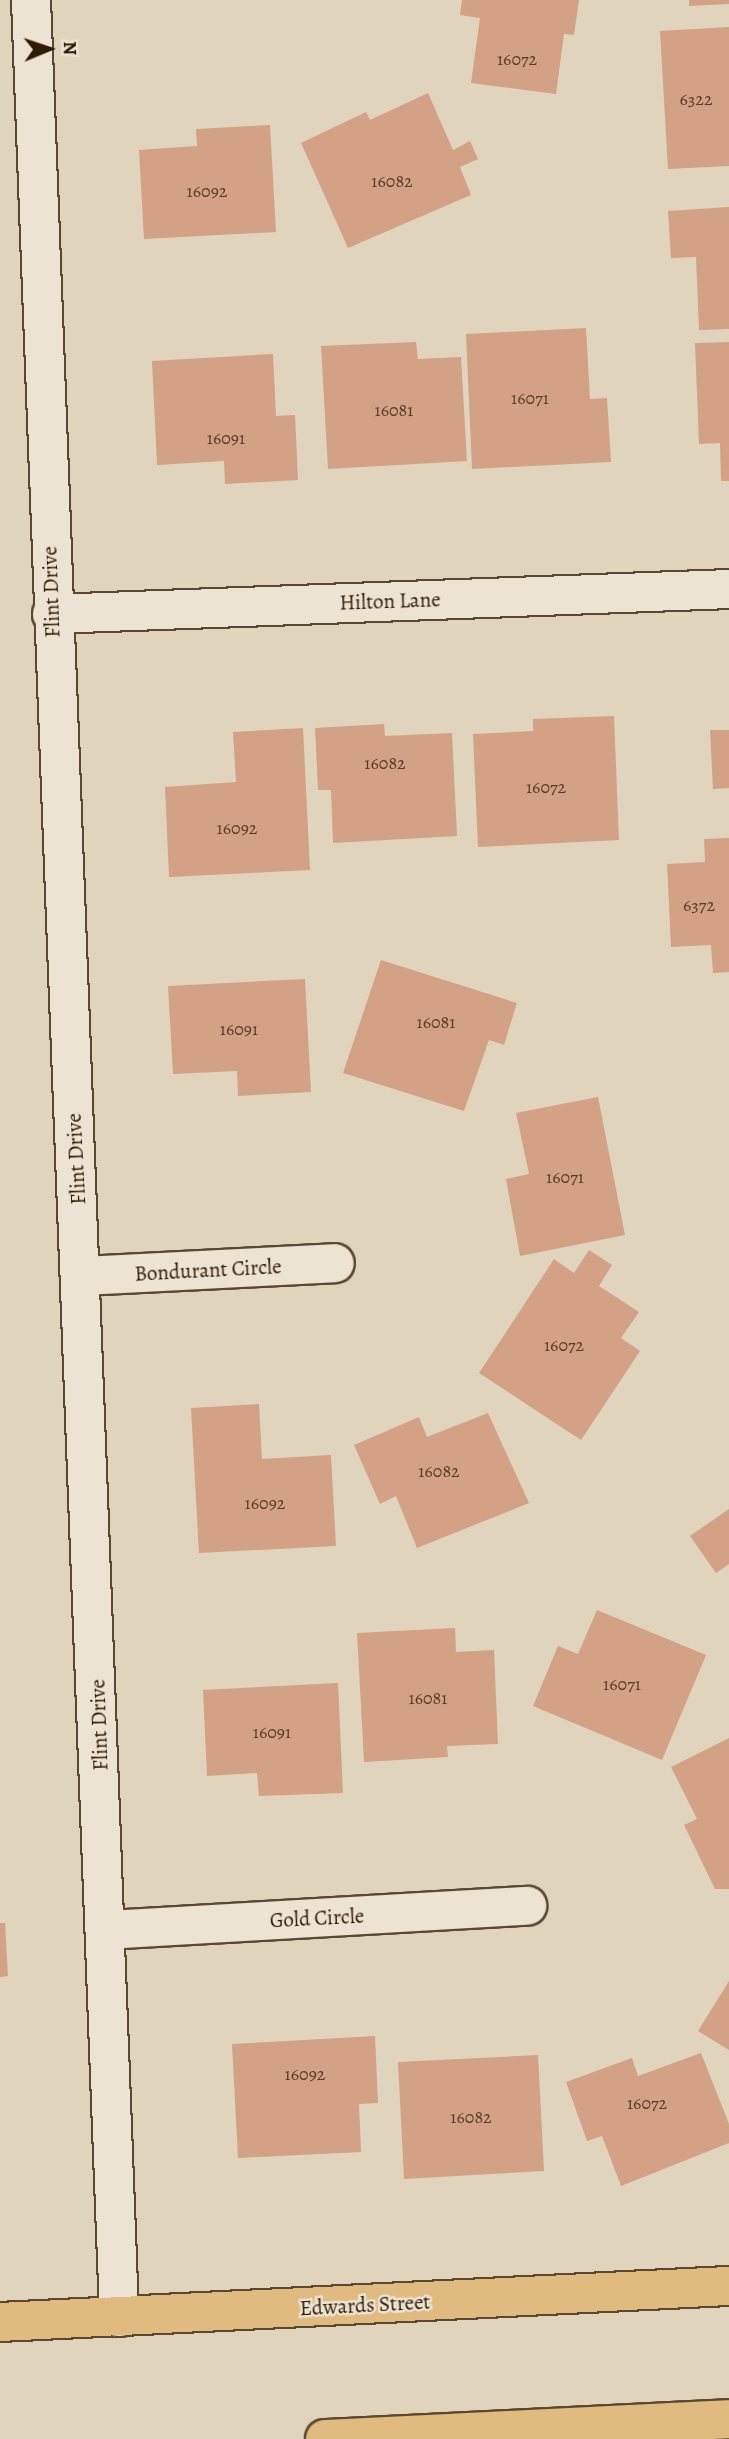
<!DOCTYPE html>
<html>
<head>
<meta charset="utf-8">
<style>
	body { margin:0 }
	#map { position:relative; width:729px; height:2439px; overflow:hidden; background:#e1d4bc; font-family:Alegreya,serif }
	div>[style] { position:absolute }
	.building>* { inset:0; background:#d2a186 }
	.roads { filter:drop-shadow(2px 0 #5b4831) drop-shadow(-2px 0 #5b4831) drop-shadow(0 2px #5b4831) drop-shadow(0 -2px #5b4831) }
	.minor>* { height:38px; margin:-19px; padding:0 19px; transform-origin:19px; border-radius:19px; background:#ece3d3 }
	.major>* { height:38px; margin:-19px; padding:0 19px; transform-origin:19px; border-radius:19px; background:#e0ba7e }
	span { translate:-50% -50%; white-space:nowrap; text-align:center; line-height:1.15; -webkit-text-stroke:5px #ece3d3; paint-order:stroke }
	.number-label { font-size:18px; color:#573c24 }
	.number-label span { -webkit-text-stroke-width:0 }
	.street-label { font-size:21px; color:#2e1a03 }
	.north { position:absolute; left:14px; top:14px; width:70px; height:70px; -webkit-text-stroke:5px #ece3d3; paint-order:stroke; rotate:88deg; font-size:19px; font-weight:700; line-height:28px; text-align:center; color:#2e1a03 }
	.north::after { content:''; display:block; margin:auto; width:24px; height:32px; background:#2e1a03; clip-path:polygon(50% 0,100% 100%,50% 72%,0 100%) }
</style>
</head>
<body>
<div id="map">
	<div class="building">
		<div style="clip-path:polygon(462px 0,579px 0,574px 35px,564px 34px,556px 94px,471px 83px,480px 18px,460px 15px)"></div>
		<div style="clip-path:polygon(689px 0,729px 0,729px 4px,689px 6px)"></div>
		<div style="clip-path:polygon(729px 27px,729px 166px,668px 169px,660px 31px)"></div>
		<div style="clip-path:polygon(428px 93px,453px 150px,470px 141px,478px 159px,460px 167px,471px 195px,348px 248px,301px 143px,366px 112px,370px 120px)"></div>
		<div style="clip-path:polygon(270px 125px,276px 232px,144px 239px,139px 150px,197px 146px,196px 129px)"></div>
		<div style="clip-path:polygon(729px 207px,729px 329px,699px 330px,696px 257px,671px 258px,668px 211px)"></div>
		<div style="clip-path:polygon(586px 328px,590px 399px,607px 398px,611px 462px,472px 469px,466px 334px)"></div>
		<div style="clip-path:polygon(416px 342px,418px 359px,461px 357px,467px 461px,328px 469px,321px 346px)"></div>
		<div style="clip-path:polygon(729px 342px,729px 481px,721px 481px,720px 443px,699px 444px,695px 343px)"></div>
		<div style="clip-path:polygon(273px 354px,276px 416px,295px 415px,298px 480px,225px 484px,224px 461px,157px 465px,152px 361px)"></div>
		<div style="clip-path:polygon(614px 716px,619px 840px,478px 847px,473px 734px,533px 731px,533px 719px)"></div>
		<div style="clip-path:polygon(384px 724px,385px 736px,452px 733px,457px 836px,333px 843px,331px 790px,318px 790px,315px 728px)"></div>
		<div style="clip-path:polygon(303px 728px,310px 870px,169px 877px,165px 787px,236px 782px,233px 732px)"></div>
		<div style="clip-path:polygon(710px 730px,729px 730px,729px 788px,713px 789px)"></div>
		<div style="clip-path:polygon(729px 838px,729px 972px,713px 973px,711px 945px,671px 947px,667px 864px,705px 862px,704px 839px)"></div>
		<div style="clip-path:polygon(381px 960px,517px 1003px,504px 1045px,489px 1040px,464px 1111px,343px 1073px)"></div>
		<div style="clip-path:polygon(305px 979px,311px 1092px,238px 1096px,237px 1071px,173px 1074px,168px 986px)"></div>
		<div style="clip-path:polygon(598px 1097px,625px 1235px,520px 1256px,506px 1179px,529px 1174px,516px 1113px)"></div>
		<div style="clip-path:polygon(589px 1250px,612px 1265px,599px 1286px,639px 1312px,621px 1338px,640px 1351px,581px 1440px,479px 1373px,554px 1259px,574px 1273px)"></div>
		<div style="clip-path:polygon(259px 1404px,262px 1459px,331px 1455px,336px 1546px,199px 1553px,191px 1408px)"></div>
		<div style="clip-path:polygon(488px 1413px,529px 1503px,417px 1548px,396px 1496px,380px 1504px,354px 1445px,419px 1417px,427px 1437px)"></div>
		<div style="clip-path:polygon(729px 1509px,729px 1564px,716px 1573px,690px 1536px)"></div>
		<div style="clip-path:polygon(597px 1610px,706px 1655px,662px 1760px,533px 1706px,558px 1646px,578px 1654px)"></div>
		<div style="clip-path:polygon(455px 1628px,456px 1652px,494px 1650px,498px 1744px,447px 1746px,448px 1757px,364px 1762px,357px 1633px)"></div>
		<div style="clip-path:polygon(338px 1683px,343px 1793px,259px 1796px,257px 1773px,207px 1776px,203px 1690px)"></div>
		<div style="clip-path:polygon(729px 1738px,729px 1889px,715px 1889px,684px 1825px,697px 1819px,671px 1767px)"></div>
		<div style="clip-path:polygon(0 1923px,5px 1923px,8px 1976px,0 1977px)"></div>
		<div style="clip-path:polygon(729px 1981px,729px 2050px,698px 2031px)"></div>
		<div style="clip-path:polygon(375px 2036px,378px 2103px,359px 2104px,361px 2152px,238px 2158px,232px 2044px)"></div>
		<div style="clip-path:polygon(701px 2053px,729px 2124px,729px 2143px,621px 2186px,602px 2136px,587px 2141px,566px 2082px,632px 2058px,638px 2076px)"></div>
		<div style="clip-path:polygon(538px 2055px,544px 2171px,404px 2179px,398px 2062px)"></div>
	</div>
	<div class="roads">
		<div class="minor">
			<div style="left:31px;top:0;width:2319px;rotate:87.82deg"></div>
			<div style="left:52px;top:614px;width:677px;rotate:-2.11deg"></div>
			<div style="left:82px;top:1276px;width:253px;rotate:-2.9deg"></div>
			<div style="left:106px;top:1930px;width:422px;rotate:-3.3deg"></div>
		</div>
		<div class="major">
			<div style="left:0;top:2322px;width:730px;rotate:-2.83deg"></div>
			<div style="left:325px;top:2439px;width:404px;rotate:-2.8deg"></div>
		</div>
	</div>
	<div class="number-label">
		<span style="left:517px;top:59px">16072</span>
		<span style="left:696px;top:99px">6322</span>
		<span style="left:392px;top:181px">16082</span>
		<span style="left:207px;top:191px">16092</span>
		<span style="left:530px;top:398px">16071</span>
		<span style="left:394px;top:410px">16081</span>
		<span style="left:226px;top:438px">16091</span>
		<span style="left:385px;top:763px">16082</span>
		<span style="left:546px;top:787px">16072</span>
		<span style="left:237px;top:828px">16092</span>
		<span style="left:699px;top:905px">6372</span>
		<span style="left:436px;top:1022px">16081</span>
		<span style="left:239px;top:1029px">16091</span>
		<span style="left:565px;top:1177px">16071</span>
		<span style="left:564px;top:1345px">16072</span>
		<span style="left:439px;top:1471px">16082</span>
		<span style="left:265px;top:1503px">16092</span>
		<span style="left:622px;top:1684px">16071</span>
		<span style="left:428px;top:1698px">16081</span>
		<span style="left:272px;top:1732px">16091</span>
		<span style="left:305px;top:2074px">16092</span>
		<span style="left:647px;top:2103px">16072</span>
		<span style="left:471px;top:2117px">16082</span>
	</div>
	<div class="street-label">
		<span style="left:51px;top:592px;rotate:-92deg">Flint Drive</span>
		<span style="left:390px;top:601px;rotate:-2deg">Hilton Lane</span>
		<span style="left:76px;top:1159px;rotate:-93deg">Flint Drive</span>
		<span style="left:208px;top:1270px;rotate:-3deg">Bondurant Circle</span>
		<span style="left:99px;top:1725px;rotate:-92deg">Flint Drive</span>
		<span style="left:317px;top:1918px;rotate:-3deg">Gold Circle</span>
		<span style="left:365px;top:2305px;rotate:-3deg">Edwards Street</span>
	</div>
	<div class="north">N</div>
</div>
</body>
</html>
